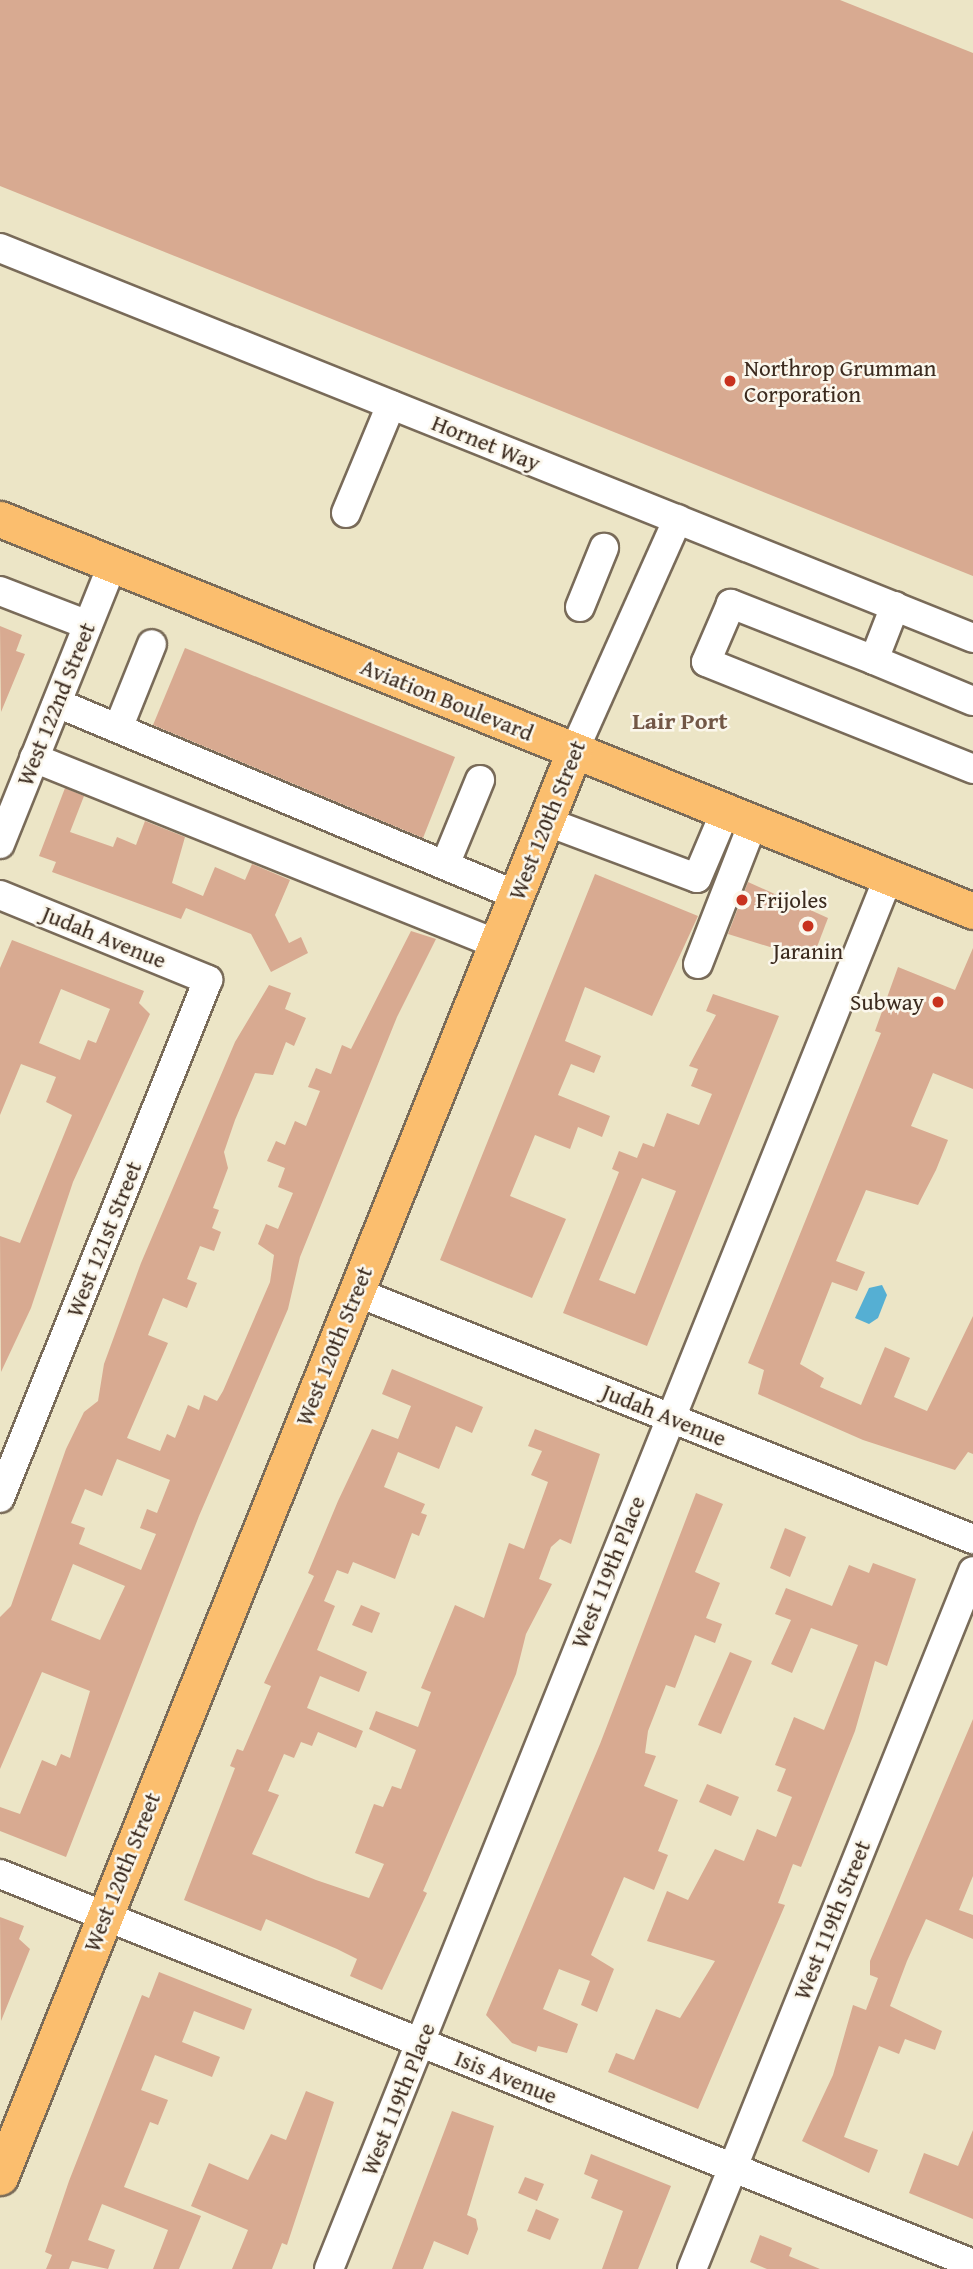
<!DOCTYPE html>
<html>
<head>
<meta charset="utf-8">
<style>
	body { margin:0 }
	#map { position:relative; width:973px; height:2269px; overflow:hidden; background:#ece5c6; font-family:"Gentium Book Plus",serif }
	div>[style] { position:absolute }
	.water>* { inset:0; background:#55afd3 }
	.building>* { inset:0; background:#d8aa91 }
	.roads { filter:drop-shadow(2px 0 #796b59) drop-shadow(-2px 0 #796b59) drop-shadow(0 2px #796b59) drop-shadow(0 -2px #796b59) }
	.minor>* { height:28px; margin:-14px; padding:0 14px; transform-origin:14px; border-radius:14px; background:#fff }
	.major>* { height:35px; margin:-17.5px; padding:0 17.5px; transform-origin:17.5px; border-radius:17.5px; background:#fbbe6e }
	.dots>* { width:19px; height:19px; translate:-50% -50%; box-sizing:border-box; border:4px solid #fbf7ec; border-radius:50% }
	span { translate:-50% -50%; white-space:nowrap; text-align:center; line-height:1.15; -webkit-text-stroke:5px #fbf7ec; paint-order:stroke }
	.poi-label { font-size:23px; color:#3b2a1e }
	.left { translate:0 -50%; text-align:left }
	.right { translate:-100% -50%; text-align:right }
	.street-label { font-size:23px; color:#3b2a1e }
	.neighbourhood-label { font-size:24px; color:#725746; font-weight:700 }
</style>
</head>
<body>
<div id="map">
	<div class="water">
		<div style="clip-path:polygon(882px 1285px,887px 1295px,878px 1318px,869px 1324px,855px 1318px,869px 1288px)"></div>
	</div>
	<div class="building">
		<div style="clip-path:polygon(0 0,840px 0,973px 53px,973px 576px,0 186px)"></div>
		<div style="clip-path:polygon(0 626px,22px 635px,16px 651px,25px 654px,1px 712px)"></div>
		<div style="clip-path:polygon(185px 648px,455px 757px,423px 838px,153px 725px)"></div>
		<div style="clip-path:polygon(65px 788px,84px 796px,70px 832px,113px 847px,117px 837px,136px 845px,145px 821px,185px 837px,172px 883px,203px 896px,215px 867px,245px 880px,252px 864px,290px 880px,275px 915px,289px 943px,301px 937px,308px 953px,271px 972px,251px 934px,186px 908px,181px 919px,52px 872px,56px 862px,39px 856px)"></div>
		<div style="clip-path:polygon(595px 874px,698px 916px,652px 1016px,585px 987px,565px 1041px,601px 1056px,594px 1073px,571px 1064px,558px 1095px,610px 1116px,602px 1137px,578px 1127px,570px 1149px,535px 1135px,510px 1196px,566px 1219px,532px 1298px,440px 1260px)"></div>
		<div style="clip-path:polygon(748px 882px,828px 918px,812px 960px,728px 934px)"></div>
		<div style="clip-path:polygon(evenodd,411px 931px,436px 939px,397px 1017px,300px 1257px,288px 1309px,199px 1516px,66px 1857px,0 1831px,0 1807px,20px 1814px,42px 1760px,56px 1766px,61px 1754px,70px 1758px,90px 1691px,42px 1672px,0 1769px,0 1617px,11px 1606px,66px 1449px,84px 1412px,98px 1401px,104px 1364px,141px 1263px,235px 1042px,269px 985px,291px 993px,285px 1009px,306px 1018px,294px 1046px,286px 1042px,273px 1075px,255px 1073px,235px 1120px,224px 1152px,228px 1168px,213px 1208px,219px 1210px,212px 1228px,221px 1232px,214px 1251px,200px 1246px,187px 1279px,197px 1283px,187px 1308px,163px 1298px,148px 1335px,168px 1343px,127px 1438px,160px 1451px,167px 1434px,175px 1438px,188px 1405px,199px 1410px,204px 1395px,217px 1401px,223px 1391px,270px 1282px,274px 1255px,258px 1244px,266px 1224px,278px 1229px,293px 1193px,278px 1187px,285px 1168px,267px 1161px,276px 1141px,285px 1145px,295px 1121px,306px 1126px,320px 1091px,308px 1087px,316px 1068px,331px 1074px,342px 1045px,351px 1049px,411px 931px,117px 1459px,170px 1480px,157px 1513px,147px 1509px,140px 1528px,156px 1534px,141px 1570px,79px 1544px,85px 1528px,71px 1523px,85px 1489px,102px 1496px,117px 1459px,411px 931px,73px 1564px,125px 1586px,100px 1640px,51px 1620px,73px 1564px)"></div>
		<div style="clip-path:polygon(evenodd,12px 940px,144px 991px,139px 1003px,150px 1014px,73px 1182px,31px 1308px,1px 1372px,0 1236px,20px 1243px,72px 1115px,46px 1102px,56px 1077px,21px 1064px,0 1115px,0 968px,12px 940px,61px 989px,110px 1009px,96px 1043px,88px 1040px,80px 1060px,39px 1043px,61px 989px)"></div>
		<div style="clip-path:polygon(973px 948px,973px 1089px,933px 1073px,911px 1126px,948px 1140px,936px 1170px,918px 1205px,866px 1190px,836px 1261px,865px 1272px,857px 1291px,832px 1282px,800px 1364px,824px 1378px,820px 1387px,861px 1405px,885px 1347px,910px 1358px,894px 1397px,927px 1411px,973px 1316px,973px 1454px,968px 1452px,955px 1470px,863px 1440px,758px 1394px,764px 1370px,748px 1363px,881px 1033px,875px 1031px,898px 967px,955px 990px)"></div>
		<div style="clip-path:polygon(evenodd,713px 994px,779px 1016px,647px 1346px,563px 1313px,619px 1172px,612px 1169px,619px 1151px,637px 1158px,643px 1143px,654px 1147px,667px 1113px,699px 1125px,712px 1094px,691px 1086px,698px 1069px,689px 1066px,716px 1015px,706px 1011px,713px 994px,642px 1178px,676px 1191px,635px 1294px,599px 1280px,642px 1178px)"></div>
		<div style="clip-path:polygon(392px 1369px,483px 1407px,472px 1433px,456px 1426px,439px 1469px,398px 1452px,384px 1487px,425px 1504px,421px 1513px,427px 1515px,419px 1536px,412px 1533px,395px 1579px,353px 1562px,348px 1574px,337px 1570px,324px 1601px,335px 1606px,317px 1650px,367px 1672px,359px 1692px,320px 1676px,307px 1708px,363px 1731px,356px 1748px,318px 1732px,312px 1746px,301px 1742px,294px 1758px,284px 1754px,268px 1791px,279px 1795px,252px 1854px,316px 1880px,369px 1898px,384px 1864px,355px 1853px,374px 1804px,383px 1807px,392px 1786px,401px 1789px,416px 1750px,369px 1729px,376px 1711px,418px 1727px,431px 1692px,421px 1688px,455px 1605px,484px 1618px,509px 1543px,524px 1549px,548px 1482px,531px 1475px,542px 1451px,528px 1446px,535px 1429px,600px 1454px,571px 1544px,560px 1539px,551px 1547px,539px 1579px,552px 1584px,526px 1634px,516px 1674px,423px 1891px,427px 1893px,382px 1990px,350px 1976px,357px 1959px,337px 1949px,266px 1919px,261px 1931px,184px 1900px,235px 1768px,230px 1766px,237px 1749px,243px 1751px,271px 1686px,264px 1683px,314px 1576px,308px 1573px,338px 1501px,372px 1429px,398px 1439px,411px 1406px,382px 1394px)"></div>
		<div style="clip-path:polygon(696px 1493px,723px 1504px,695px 1572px,720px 1583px,706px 1618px,722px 1624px,715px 1643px,695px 1635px,675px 1688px,666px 1685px,648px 1731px,645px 1753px,656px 1756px,644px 1786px,678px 1800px,658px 1851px,668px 1855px,654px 1890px,624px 1877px,591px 1955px,614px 1969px,597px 2012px,581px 2005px,590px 1981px,559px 1969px,543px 2009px,578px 2024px,567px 2053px,538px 2046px,536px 2052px,512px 2043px,486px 2015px,600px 1744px)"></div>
		<div style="clip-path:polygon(785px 1528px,806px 1537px,790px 1577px,770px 1568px)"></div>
		<div style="clip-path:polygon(873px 1563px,916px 1579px,887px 1666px,875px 1661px,855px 1731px,801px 1867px,793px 1864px,778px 1903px,785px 1905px,698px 2109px,608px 2072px,616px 2053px,634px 2060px,656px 2009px,680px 2018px,715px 1961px,647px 1941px,667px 1891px,688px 1900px,715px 1849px,744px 1861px,757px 1829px,776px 1837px,792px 1797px,777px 1791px,786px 1769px,775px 1765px,794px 1717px,824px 1730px,858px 1645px,811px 1628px,792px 1673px,771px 1664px,791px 1620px,775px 1614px,786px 1588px,832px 1606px,849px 1565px,869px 1573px)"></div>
		<div style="clip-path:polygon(361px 1605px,380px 1613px,372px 1633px,352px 1625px)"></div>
		<div style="clip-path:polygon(730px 1652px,752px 1661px,721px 1734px,698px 1725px)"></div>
		<div style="clip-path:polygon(973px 1719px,973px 1876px,959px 1910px,973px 1915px,973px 1939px,926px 1919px,907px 1961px,890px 2006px,942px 2031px,935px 2050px,905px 2039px,899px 2054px,879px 2046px,844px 2137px,878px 2150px,869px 2173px,802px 2141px,833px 2075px,853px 2005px,866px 2010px,878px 1978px,870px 1975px,870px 1961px)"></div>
		<div style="clip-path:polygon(707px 1784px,739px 1797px,731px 1816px,699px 1802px)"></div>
		<div style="clip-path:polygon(0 1917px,24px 1926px,19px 1939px,30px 1949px,1px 2021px)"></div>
		<div style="clip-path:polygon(159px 1972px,252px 2009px,244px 2030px,194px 2011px,182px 2042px,220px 2057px,212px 2077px,155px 2055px,141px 2090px,168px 2100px,158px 2125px,150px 2122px,124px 2187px,201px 2216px,179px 2269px,153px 2269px,168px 2230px,102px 2204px,88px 2240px,115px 2250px,108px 2269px,72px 2261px,69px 2269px,46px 2269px,52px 2255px,45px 2252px,69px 2181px,142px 1995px,149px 1998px)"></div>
		<div style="clip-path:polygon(306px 2091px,334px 2102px,287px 2245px,282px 2243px,272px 2269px,232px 2269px,248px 2230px,191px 2206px,209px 2163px,248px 2180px,271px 2134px,286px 2140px)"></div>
		<div style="clip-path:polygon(452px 2111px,494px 2126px,467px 2215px,476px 2219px,478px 2229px,468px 2255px,434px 2241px,423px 2269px,392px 2269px)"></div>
		<div style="clip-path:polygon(973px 2130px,973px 2219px,909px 2193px,924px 2153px,958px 2166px)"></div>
		<div style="clip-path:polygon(591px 2154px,671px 2186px,638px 2269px,602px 2269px,623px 2211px,591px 2198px,598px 2180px,584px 2174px)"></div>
		<div style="clip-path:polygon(525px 2177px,544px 2184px,537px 2201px,518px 2193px)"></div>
		<div style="clip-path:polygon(536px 2209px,559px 2219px,550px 2240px,527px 2231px)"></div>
		<div style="clip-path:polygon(760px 2235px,792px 2248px,789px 2256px,820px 2269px,767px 2269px,750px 2262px)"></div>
	</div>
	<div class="roads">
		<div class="minor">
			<div style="left:0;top:248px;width:1048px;rotate:21.84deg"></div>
			<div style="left:346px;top:513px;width:117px;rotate:-67.4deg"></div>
			<div style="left:0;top:591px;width:94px;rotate:21.1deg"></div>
			<div style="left:895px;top:606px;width:58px;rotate:111.3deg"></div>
			<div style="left:874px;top:660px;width:154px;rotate:-158.6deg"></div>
			<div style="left:731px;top:604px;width:63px;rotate:113.3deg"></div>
			<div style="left:706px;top:662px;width:288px;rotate:21.8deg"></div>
			<div style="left:580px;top:607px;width:64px;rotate:-67.9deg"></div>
			<div style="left:874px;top:660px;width:107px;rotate:22.5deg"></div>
			<div style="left:57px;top:703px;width:498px;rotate:22.7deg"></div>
			<div style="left:119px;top:726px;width:88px;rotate:-68.1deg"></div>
			<div style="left:574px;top:751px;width:254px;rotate:-65.9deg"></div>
			<div style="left:34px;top:758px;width:498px;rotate:21.9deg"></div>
			<div style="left:545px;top:821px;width:162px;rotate:20.6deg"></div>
			<div style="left:697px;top:878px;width:72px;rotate:-67deg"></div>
			<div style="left:0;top:844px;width:301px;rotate:-68.1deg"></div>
			<div style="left:445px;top:865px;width:92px;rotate:-67.6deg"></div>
			<div style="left:0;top:895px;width:225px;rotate:22.2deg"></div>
			<div style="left:208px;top:980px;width:558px;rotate:111.88deg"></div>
			<div style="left:698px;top:964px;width:151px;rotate:-68.7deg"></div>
			<div style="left:356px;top:1292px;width:665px;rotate:21.82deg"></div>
			<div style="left:0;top:1874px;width:1048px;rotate:21.84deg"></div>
			<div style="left:329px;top:2269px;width:1501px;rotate:-68.1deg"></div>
			<div style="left:692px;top:2269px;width:752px;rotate:-68.07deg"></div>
		</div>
		<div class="major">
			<div style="left:0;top:519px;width:1049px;rotate:21.94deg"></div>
			<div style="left:0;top:2177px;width:1537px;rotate:-68.07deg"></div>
		</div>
	</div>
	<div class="dots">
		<div style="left:730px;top:381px;background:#c8321e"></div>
		<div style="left:742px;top:900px;background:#c8321e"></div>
		<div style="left:808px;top:926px;background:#c8321e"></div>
		<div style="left:938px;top:1002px;background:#c8321e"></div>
	</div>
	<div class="poi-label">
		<span class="left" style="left:744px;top:381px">Northrop Grumman<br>Corporation</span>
		<span class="left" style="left:756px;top:900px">Frijoles</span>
		<span style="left:808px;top:951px">Jaranin</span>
		<span class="right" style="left:924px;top:1002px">Subway</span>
	</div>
	<div class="street-label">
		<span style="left:486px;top:443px;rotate:22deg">Hornet Way</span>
		<span style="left:447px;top:700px;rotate:22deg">Aviation Boulevard</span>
		<span style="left:56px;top:704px;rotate:-68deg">West 122nd Street</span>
		<span style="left:547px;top:820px;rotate:-68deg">West 120th Street</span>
		<span style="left:104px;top:937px;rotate:22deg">Judah Avenue</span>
		<span style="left:104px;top:1239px;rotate:-68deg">West 121st Street</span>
		<span style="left:334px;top:1346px;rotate:-68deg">West 120th Street</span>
		<span style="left:664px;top:1415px;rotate:22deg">Judah Avenue</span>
		<span style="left:608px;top:1572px;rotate:-68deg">West 119th Place</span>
		<span style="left:122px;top:1872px;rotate:-68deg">West 120th Street</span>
		<span style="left:832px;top:1920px;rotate:-68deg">West 119th Street</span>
		<span style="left:506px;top:2077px;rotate:22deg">Isis Avenue</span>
		<span style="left:398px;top:2099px;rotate:-68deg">West 119th Place</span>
	</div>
	<div class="neighbourhood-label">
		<span style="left:680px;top:721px">Lair Port</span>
	</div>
</div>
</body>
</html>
